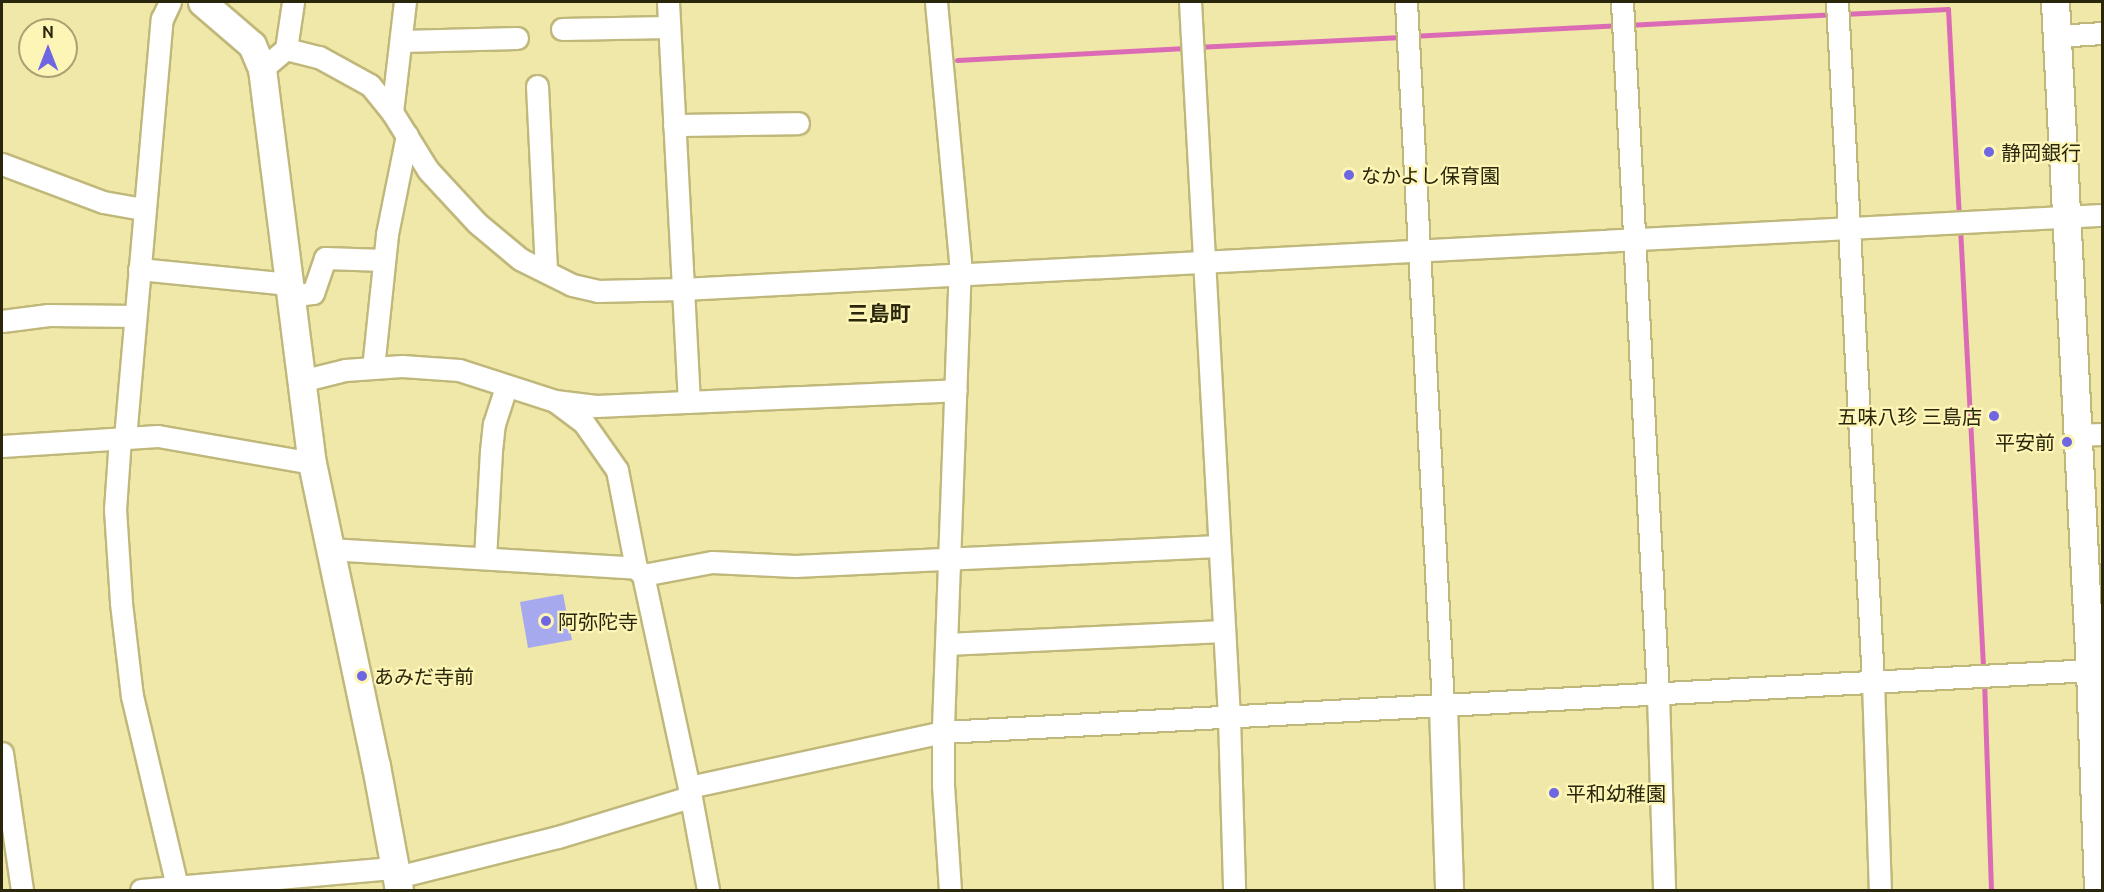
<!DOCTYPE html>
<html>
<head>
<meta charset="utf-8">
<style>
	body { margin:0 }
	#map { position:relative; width:2104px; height:892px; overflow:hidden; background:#f0e8a9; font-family:Ubuntu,"Noto Sans JP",sans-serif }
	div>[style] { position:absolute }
	.stream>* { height:5px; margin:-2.5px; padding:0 2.5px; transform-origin:2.5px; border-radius:2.5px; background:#dc6bb5 }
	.building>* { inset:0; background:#a6a9ee }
	.roads { filter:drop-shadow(2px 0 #c0b87b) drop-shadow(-2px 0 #c0b87b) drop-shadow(0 2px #c0b87b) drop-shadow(0 -2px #c0b87b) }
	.minor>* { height:21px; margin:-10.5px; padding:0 10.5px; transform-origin:10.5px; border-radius:10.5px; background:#fff }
	.tertiary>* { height:27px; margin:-13.5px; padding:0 13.5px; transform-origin:13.5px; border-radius:13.5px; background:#fff }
	.dots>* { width:16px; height:16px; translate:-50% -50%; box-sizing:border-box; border:3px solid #fdf5b6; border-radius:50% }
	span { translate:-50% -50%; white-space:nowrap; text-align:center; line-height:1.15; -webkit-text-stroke:4.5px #fdf5b6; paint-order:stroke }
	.poi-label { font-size:20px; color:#29260c }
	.left { translate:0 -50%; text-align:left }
	.right { translate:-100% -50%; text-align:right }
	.neighbourhood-label { font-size:21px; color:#29260c; font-weight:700 }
	.frame { position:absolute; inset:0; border:3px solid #29260c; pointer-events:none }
	.north { position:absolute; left:18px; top:18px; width:60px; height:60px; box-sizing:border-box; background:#fdf5b6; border:2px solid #a8a272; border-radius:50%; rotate:0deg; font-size:16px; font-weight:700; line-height:24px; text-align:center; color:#29260c }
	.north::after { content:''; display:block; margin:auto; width:21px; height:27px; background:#6f67e2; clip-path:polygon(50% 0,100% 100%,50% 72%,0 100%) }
</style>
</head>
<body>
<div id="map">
	<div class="stream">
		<div style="left:1843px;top:14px;width:105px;rotate:-2.7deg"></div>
		<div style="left:1948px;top:9px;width:209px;rotate:87deg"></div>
		<div style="left:1627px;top:25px;width:207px;rotate:-3deg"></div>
		<div style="left:1411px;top:36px;width:207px;rotate:-3deg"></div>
		<div style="left:1196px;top:47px;width:206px;rotate:-2.8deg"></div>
		<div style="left:957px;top:60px;width:229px;rotate:-3deg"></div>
		<div style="left:1960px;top:227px;width:444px;rotate:87deg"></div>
		<div style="left:1984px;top:679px;width:211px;rotate:88.1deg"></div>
	</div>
	<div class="building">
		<div style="clip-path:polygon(563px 594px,572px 640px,528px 648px,520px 602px)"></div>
	</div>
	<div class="roads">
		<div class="minor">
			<div style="left:668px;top:2px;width:400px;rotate:87deg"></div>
			<div style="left:936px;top:2px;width:262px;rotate:84.7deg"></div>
			<div style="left:960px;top:263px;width:469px;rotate:92.1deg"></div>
			<div style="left:943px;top:732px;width:53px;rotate:90deg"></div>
			<div style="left:943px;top:785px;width:105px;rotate:86.2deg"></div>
			<div style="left:1190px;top:2px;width:716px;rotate:86.88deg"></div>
			<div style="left:1229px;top:717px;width:173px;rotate:88.3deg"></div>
			<div style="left:1406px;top:2px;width:705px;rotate:86.99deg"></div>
			<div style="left:1622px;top:2px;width:694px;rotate:87.03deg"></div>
			<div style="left:1658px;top:695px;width:195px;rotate:88.2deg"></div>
			<div style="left:1837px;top:2px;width:681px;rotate:86.97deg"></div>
			<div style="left:1873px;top:682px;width:208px;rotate:88.1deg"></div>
			<div style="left:562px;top:29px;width:107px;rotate:-1.1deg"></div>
			<div style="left:2057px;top:36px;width:45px;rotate:-3.8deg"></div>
			<div style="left:402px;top:41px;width:115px;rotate:-1.5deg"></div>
			<div style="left:286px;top:49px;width:34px;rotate:14deg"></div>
			<div style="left:319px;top:57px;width:58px;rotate:28.8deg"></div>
			<div style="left:370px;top:85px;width:35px;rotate:51deg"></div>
			<div style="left:392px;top:112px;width:68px;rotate:58.2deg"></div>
			<div style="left:428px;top:170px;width:72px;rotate:47.2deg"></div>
			<div style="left:477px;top:223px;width:56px;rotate:39.9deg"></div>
			<div style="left:520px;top:259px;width:58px;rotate:26.6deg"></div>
			<div style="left:572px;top:285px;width:26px;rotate:13deg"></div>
			<div style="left:597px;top:291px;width:86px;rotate:-1.3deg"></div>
			<div style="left:683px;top:289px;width:1421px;rotate:-2.99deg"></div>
			<div style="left:262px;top:69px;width:31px;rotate:-40deg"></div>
			<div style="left:286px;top:49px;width:48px;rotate:-81.5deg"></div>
			<div style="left:537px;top:86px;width:186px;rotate:87.2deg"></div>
			<div style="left:392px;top:112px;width:111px;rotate:-83.3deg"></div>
			<div style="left:674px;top:125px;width:124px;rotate:-0.9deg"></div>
			<div style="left:2px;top:164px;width:108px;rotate:20.6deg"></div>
			<div style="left:103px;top:202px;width:41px;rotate:9.9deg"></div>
			<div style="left:139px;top:269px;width:151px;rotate:5.7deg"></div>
			<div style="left:291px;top:296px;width:22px;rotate:-8deg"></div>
			<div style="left:313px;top:293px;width:37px;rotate:-71deg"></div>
			<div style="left:325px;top:258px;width:59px;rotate:1.9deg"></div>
			<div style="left:2px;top:321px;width:47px;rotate:-7.3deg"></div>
			<div style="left:49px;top:315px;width:86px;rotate:0.7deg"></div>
			<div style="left:373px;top:368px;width:135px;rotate:-84deg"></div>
			<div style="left:387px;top:234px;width:101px;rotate:-78.6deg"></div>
			<div style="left:301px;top:381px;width:45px;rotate:-14deg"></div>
			<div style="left:345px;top:370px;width:57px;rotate:-4deg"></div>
			<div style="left:402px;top:366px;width:57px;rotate:4deg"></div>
			<div style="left:459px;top:370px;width:101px;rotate:17.9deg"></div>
			<div style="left:555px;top:401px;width:41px;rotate:7deg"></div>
			<div style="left:596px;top:406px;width:360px;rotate:-2.5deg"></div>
			<div style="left:555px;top:401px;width:36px;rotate:37deg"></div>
			<div style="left:584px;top:423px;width:57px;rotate:54.9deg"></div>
			<div style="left:617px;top:470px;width:100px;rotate:79deg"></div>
			<div style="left:2076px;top:435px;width:26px;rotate:-2deg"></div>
			<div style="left:120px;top:438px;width:71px;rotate:94deg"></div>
			<div style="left:115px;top:509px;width:94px;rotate:86.3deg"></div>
			<div style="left:121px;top:603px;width:94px;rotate:83.3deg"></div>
			<div style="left:132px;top:696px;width:199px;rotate:76.7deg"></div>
			<div style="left:125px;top:438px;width:421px;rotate:-85deg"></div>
			<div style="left:162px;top:19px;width:19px;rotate:-65deg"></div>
			<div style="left:2px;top:446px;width:156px;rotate:-3.7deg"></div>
			<div style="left:158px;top:436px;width:156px;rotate:9.9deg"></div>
			<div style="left:329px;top:549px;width:308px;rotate:3.5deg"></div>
			<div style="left:636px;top:568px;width:10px;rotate:45deg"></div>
			<div style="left:643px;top:575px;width:217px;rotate:77.8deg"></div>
			<div style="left:689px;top:787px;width:105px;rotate:79.5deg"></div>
			<div style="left:485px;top:558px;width:107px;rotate:-86.8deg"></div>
			<div style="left:491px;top:451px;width:27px;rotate:-84deg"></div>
			<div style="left:494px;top:424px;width:40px;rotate:-72deg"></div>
			<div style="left:643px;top:575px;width:70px;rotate:-10.7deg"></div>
			<div style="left:712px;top:562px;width:83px;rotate:2.8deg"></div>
			<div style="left:795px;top:566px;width:424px;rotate:-2.7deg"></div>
			<div style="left:946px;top:644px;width:278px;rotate:-2.7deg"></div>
			<div style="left:2px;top:753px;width:138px;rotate:81.7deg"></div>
			<div style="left:689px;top:787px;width:260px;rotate:-12.2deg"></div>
			<div style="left:943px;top:732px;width:1149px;rotate:-3.09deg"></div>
			<div style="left:397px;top:877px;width:166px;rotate:-14deg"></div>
			<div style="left:558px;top:837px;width:138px;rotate:-16.9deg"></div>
			<div style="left:141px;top:890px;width:255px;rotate:-5deg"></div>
		</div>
		<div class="tertiary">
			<div style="left:202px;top:2px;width:66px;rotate:40.7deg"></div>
			<div style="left:252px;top:45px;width:26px;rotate:67deg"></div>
			<div style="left:262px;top:69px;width:397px;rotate:82.8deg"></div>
			<div style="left:312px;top:463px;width:310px;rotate:78.1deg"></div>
			<div style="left:376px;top:766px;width:126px;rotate:79.5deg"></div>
			<div style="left:2055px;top:2px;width:669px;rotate:87deg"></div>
			<div style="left:2090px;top:670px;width:220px;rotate:87.9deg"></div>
			<div style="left:1443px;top:706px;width:184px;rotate:88.1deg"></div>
		</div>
	</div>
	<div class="dots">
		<div style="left:1989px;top:152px;background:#6f67e2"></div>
		<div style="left:1349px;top:175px;background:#6f67e2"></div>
		<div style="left:1994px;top:416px;background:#6f67e2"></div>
		<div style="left:2067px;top:442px;background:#6f67e2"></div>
		<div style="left:546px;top:621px;background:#6f67e2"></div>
		<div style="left:362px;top:676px;background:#6f67e2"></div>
		<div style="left:1554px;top:793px;background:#6f67e2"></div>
	</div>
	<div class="poi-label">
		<span class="left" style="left:2001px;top:152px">静岡銀行</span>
		<span class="left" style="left:1361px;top:175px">なかよし保育園</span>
		<span class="right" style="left:1982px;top:416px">五味八珍 三島店</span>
		<span class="right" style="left:2055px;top:442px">平安前</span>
		<span class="left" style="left:558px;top:621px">阿弥陀寺</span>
		<span class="left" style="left:374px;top:676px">あみだ寺前</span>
		<span class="left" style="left:1566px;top:793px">平和幼稚園</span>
	</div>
	<div class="neighbourhood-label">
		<span style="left:879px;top:313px">三島町</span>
	</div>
	<div class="frame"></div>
	<div class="north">N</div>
</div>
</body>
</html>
